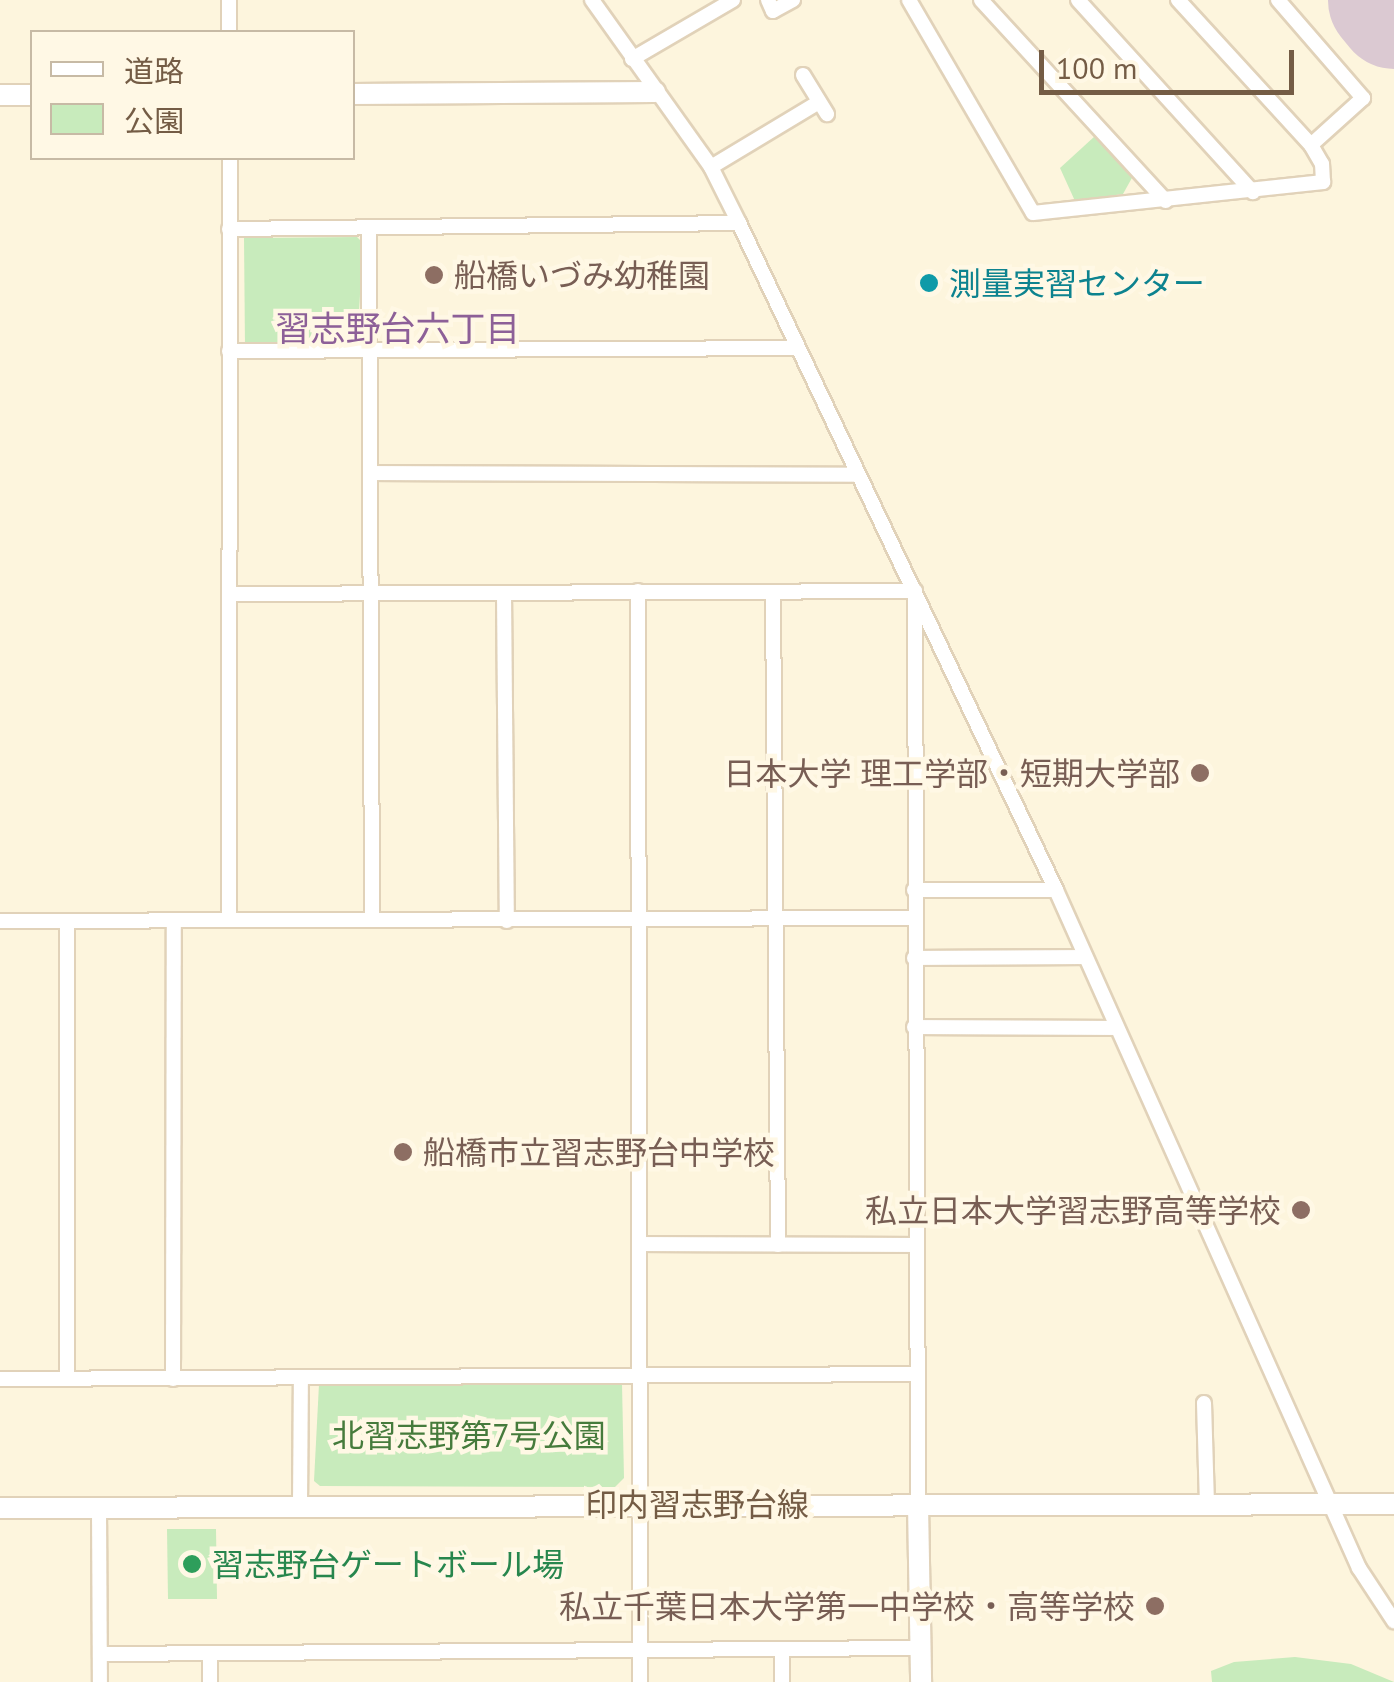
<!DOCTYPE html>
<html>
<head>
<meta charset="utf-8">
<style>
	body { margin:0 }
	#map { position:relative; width:1394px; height:1682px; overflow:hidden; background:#fdf5dd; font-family:"PT Sans","Noto Sans JP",sans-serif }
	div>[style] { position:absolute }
	.green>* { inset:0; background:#c8ebbc }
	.runway>* { height:115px; margin:-57.5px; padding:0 57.5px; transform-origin:57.5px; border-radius:57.5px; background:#dbc9d2 }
	.roads { filter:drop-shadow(2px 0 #e1d2b9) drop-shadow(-2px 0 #e1d2b9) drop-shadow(0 2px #e1d2b9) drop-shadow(0 -2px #e1d2b9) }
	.street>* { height:14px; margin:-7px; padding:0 7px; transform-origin:7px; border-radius:7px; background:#fff }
	.secondary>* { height:20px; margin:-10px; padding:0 10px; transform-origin:10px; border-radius:10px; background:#fff }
	.dots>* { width:28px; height:28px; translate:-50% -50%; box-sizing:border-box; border:5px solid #fff8e5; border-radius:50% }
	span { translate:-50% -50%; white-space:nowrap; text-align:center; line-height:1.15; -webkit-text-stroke:9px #fff8e5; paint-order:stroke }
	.education-label { font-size:32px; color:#785e54 }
	.left { translate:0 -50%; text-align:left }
	.right { translate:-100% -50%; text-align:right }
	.culture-label { font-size:32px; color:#0d838f }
	.park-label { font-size:32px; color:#467b3c }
	.street-label { font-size:32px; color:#745c45 }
	.leisure-label { font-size:32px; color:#27864d }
	.neighbourhood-label { font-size:35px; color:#8d6098 }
	.legend { position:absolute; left:30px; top:30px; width:325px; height:130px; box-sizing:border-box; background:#fff8e5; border:2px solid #c7baa5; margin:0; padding:12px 18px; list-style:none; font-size:30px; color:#745c45 }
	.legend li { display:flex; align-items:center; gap:20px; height:50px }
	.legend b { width:50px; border:2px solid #c7baa5 }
	.scale { position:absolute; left:1039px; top:50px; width:255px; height:45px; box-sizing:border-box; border:5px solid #745c45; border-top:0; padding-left:12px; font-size:30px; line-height:35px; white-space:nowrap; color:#745c45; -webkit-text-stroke:8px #fff8e5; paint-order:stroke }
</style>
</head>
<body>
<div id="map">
	<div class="green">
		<div style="clip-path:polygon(1095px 136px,1133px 176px,1123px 194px,1075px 201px,1060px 168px)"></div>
		<div style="clip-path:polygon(357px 237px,363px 243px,357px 346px,245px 346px,244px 238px)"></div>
		<div style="clip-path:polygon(319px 1384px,622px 1384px,624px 1478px,615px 1487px,320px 1486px,314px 1481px)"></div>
		<div style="clip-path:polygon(167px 1529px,216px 1529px,217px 1599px,168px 1599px)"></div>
		<div style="clip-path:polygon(1295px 1657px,1351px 1664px,1394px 1682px,1212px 1682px,1211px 1671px,1234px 1662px)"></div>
	</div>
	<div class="runway">
		<div style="left:1385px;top:0;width:14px;rotate:51deg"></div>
	</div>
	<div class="roads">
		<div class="street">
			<div style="left:229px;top:0;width:32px;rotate:90deg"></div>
			<div style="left:592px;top:0;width:205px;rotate:54.5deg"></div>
			<div style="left:711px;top:167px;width:63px;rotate:63.4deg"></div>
			<div style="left:739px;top:223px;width:738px;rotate:64.58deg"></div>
			<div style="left:1056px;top:890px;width:743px;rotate:65.92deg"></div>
			<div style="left:1359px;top:1568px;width:64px;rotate:56.6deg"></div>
			<div style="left:768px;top:0;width:12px;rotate:66deg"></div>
			<div style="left:773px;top:11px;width:23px;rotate:-29deg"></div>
			<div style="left:909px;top:0;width:246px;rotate:59.8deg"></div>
			<div style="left:1033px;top:213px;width:292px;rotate:-6.1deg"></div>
			<div style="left:1323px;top:182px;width:18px;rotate:-93deg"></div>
			<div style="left:1322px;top:164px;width:22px;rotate:-120deg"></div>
			<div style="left:1311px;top:145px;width:197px;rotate:-132.5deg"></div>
			<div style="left:981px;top:0;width:273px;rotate:47.4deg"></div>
			<div style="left:1078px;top:0;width:260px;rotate:47.7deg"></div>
			<div style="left:1278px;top:0;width:130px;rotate:49.1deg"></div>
			<div style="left:1363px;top:98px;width:70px;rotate:137.9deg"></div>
			<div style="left:632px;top:59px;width:117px;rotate:-30.3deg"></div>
			<div style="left:803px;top:75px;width:46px;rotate:58.4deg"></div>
			<div style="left:711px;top:167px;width:126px;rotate:-31deg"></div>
			<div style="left:229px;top:229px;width:510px;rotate:-0.67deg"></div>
			<div style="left:369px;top:229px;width:691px;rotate:89.75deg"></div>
			<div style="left:229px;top:351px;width:568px;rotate:-0.3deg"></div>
			<div style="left:372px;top:473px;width:485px;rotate:0.2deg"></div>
			<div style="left:638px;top:591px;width:1091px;rotate:89.89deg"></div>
			<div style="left:773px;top:592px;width:653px;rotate:89.56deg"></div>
			<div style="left:504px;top:593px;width:328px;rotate:89.5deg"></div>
			<div style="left:230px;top:594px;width:685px;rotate:-0.25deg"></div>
			<div style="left:915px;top:591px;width:913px;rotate:89.81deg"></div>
			<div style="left:914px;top:890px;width:142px"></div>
			<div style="left:229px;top:920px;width:762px;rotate:-89.92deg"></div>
			<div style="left:0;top:921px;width:914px;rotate:-0.19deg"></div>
			<div style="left:914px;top:958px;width:170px;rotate:-0.3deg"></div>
			<div style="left:914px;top:1027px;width:201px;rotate:0.3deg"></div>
			<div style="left:641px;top:1244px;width:274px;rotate:0.2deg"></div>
			<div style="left:0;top:1379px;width:916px;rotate:-0.31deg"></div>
			<div style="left:67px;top:1379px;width:458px;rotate:-90deg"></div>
			<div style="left:173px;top:1379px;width:458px;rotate:-89.9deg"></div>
			<div style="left:1204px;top:1403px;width:101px;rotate:88.3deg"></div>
			<div style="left:99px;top:1506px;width:176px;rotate:89.7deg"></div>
			<div style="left:300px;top:1507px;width:128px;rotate:-89.6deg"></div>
			<div style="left:782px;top:1650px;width:32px;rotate:90deg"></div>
			<div style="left:210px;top:1653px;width:29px;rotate:90deg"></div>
			<div style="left:100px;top:1654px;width:821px;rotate:-0.42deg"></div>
		</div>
		<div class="secondary">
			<div style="left:352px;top:94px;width:303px;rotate:-0.4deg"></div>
			<div style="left:0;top:95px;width:32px"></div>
			<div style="left:918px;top:1504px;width:178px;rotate:89deg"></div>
			<div style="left:0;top:1508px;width:1394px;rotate:-0.16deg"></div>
		</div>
	</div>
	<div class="dots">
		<div style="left:434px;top:275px;background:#8d6e63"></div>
		<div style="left:929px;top:283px;background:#0f9aa8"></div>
		<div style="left:1200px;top:773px;background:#8d6e63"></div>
		<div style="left:403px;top:1152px;background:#8d6e63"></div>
		<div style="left:1301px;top:1210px;background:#8d6e63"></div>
		<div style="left:192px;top:1564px;background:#2e9e5b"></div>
		<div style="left:1155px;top:1606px;background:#8d6e63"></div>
	</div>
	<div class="education-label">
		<span class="left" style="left:454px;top:275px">船橋いづみ幼稚園</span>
		<span class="right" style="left:1180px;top:773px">日本大学 理工学部・短期大学部</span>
		<span class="left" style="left:423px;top:1152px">船橋市立習志野台中学校</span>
		<span class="right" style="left:1281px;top:1210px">私立日本大学習志野高等学校</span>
		<span class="right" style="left:1135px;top:1606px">私立千葉日本大学第一中学校・高等学校</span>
	</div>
	<div class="culture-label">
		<span class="left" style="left:949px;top:283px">測量実習センター</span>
	</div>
	<div class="park-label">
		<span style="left:469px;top:1435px">北習志野第7号公園</span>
	</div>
	<div class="street-label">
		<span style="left:697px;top:1504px">印内習志野台線</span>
	</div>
	<div class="leisure-label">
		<span class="left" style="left:212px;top:1564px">習志野台ゲートボール場</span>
	</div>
	<div class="neighbourhood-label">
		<span style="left:398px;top:328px">習志野台六丁目</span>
	</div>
	<ul class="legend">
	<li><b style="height:12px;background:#fff"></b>道路</li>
	<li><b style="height:28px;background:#c8ebbc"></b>公園</li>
	</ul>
	<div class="scale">100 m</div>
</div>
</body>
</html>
